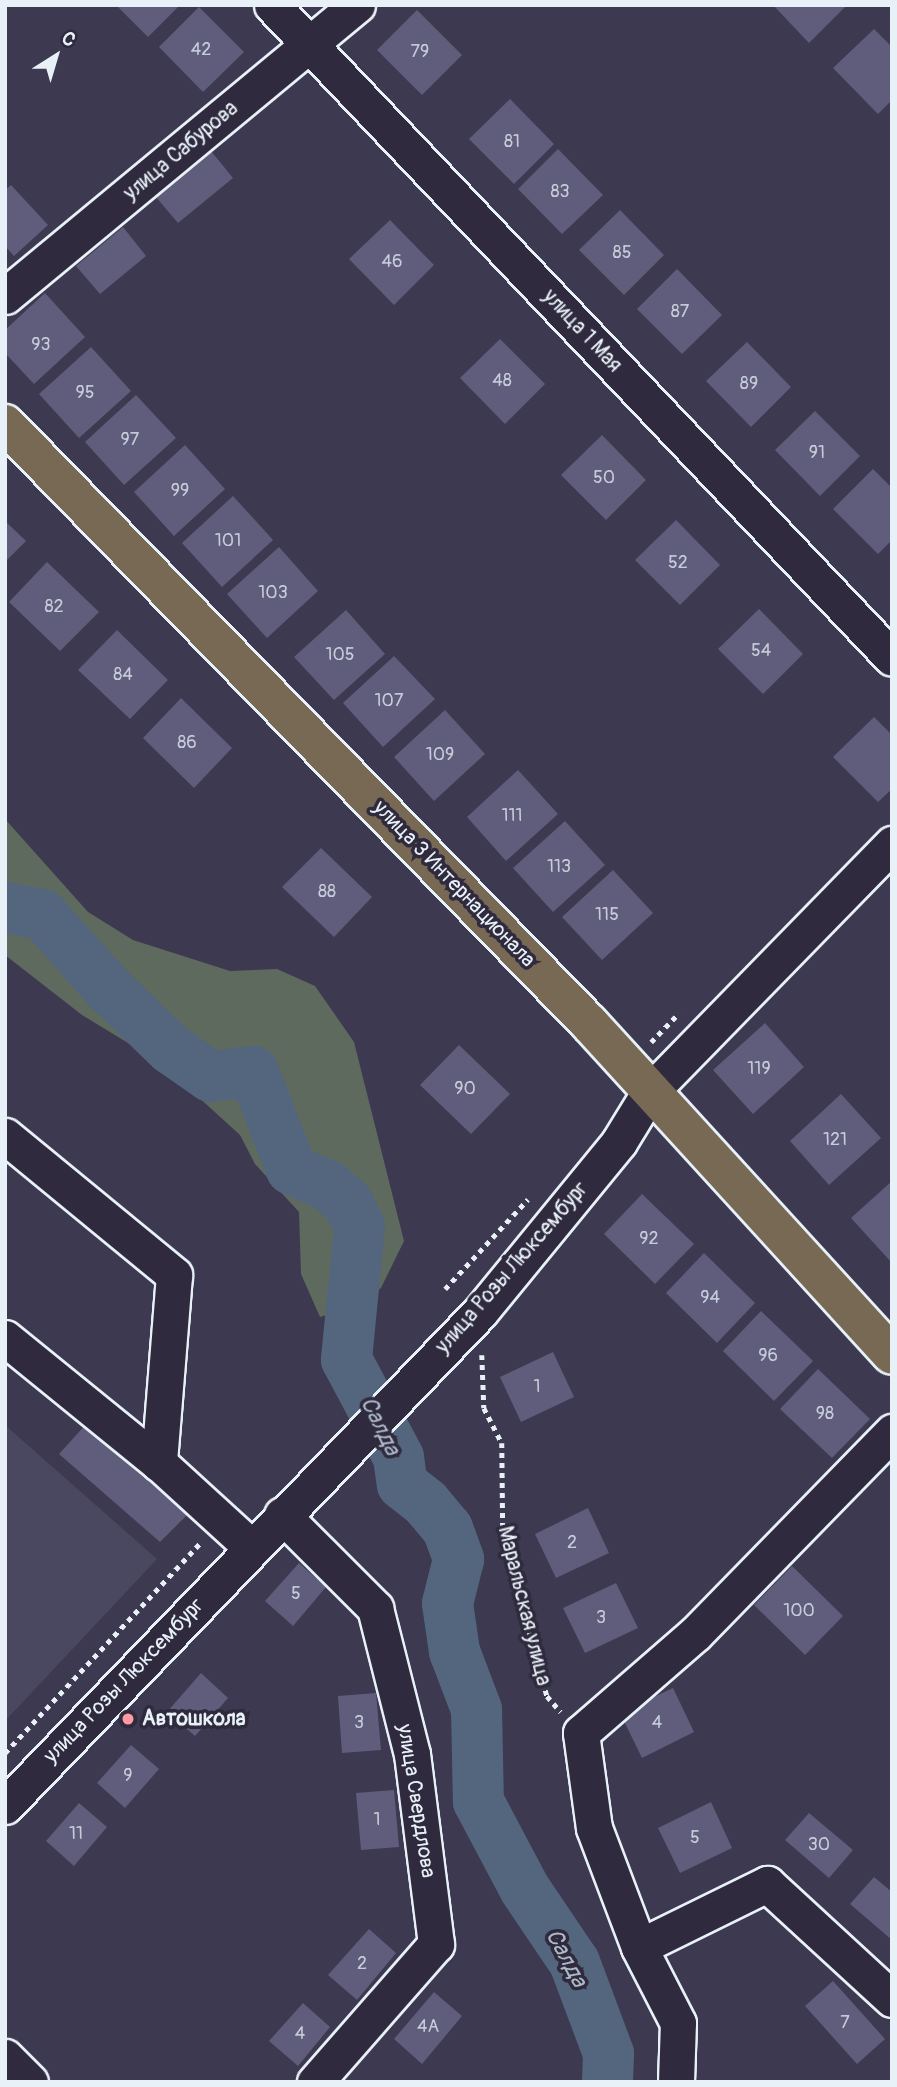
<!DOCTYPE html>
<html>
<head>
<meta charset="utf-8">
<style>
	body { margin:0 }
	#map { position:relative; width:897px; height:2087px; overflow:hidden; background:#3d3950; font-family:Pangolin,sans-serif }
	div>[style] { position:absolute }
	.built>* { inset:0; background:#4a4760 }
	.green>* { inset:0; background:#5f6a5e }
	.river>* { height:51px; margin:-25.5px; padding:0 25.5px; transform-origin:25.5px; border-radius:25.5px; background:#54667e }
	.building>* { inset:0; background:#5f5d7b }
	.path>* { height:4.5px; margin-top:-2.25px; transform-origin:0; background:repeating-linear-gradient(90deg,#e8f1f8 0 5px,transparent 0 10px) }
	.roads { filter:drop-shadow(2px 0 #e8f1f8) drop-shadow(-2px 0 #e8f1f8) drop-shadow(0 2px #e8f1f8) drop-shadow(0 -2px #e8f1f8) }
	.minor>* { height:35px; margin:-17.5px; padding:0 17.5px; transform-origin:17.5px; border-radius:17.5px; background:#2f2a3d }
	.major>* { height:38px; margin:-19px; padding:0 19px; transform-origin:19px; border-radius:19px; background:#776954 }
	.dots>* { width:19px; height:19px; translate:-50% -50%; box-sizing:border-box; border:4px solid #2f2a3d; border-radius:50% }
	span { translate:-50% -50%; white-space:nowrap; text-align:center; line-height:1.15; -webkit-text-stroke:7px #2f2a3d; paint-order:stroke }
	.number-label { font-size:18px; color:#c6ccd9 }
	.number-label span { -webkit-text-stroke-width:0 }
	.street-label { font-size:21px; color:#e8f1f8 }
	.poi-label { font-size:21px; color:#e8f1f8; font-weight:700 }
	.left { translate:0 -50%; text-align:left }
	.water-label { font-size:23px; color:#adb9c7; font-style:italic }
	.frame { position:absolute; inset:0; border:7px solid #e8f1f8; pointer-events:none }
	.north { position:absolute; left:21px; top:21px; width:70px; height:70px; -webkit-text-stroke:5px #2f2a3d; paint-order:stroke; rotate:37deg; font-size:19px; font-weight:700; line-height:28px; text-align:center; color:#e8f1f8 }
	.north::after { content:''; display:block; margin:auto; width:24px; height:32px; background:#e8f1f8; clip-path:polygon(50% 0,100% 100%,50% 72%,0 100%) }
</style>
</head>
<body>
<div id="map">
	<div class="built">
		<div style="clip-path:polygon(5px 1425px,157px 1559px,5px 1721px)"></div>
	</div>
	<div class="green">
		<div style="clip-path:polygon(5px 819px,88px 912px,133px 940px,230px 971px,277px 969px,315px 986px,354px 1042px,404px 1241px,381px 1288px,354px 1306px,320px 1317px,301px 1274px,299px 1212px,255px 1164px,240px 1135px,161px 1063px,82px 1015px,5px 955px)"></div>
	</div>
	<div class="river">
		<div style="left:5px;top:907px;width:38px;rotate:11deg"></div>
		<div style="left:42px;top:914px;width:99px;rotate:48.3deg"></div>
		<div style="left:108px;top:988px;width:86px;rotate:44.1deg"></div>
		<div style="left:170px;top:1048px;width:49px;rotate:35deg"></div>
		<div style="left:210px;top:1076px;width:43px;rotate:-6.6deg"></div>
		<div style="left:253px;top:1071px;width:105px;rotate:68.8deg"></div>
		<div style="left:291px;top:1169px;width:42px;rotate:24.1deg"></div>
		<div style="left:329px;top:1186px;width:25px;rotate:42deg"></div>
		<div style="left:348px;top:1203px;width:25px;rotate:64deg"></div>
		<div style="left:359px;top:1226px;width:134px;rotate:95.6deg"></div>
		<div style="left:346px;top:1359px;width:111px;rotate:62deg"></div>
		<div style="left:398px;top:1457px;width:27px;rotate:82deg"></div>
		<div style="left:402px;top:1484px;width:29px;rotate:38deg"></div>
		<div style="left:425px;top:1502px;width:34px;rotate:50deg"></div>
		<div style="left:447px;top:1528px;width:33px;rotate:70deg"></div>
		<div style="left:458px;top:1559px;width:45px;rotate:104deg"></div>
		<div style="left:447px;top:1603px;width:49px;rotate:81.7deg"></div>
		<div style="left:454px;top:1651px;width:62px;rotate:69.2deg"></div>
		<div style="left:476px;top:1709px;width:92px;rotate:88.8deg"></div>
		<div style="left:478px;top:1801px;width:98px;rotate:62.1deg"></div>
		<div style="left:524px;top:1888px;width:89px;rotate:56deg"></div>
		<div style="left:574px;top:1962px;width:97px;rotate:69.5deg"></div>
		<div style="left:608px;top:2053px;width:29px;rotate:92deg"></div>
	</div>
	<div class="building">
		<div style="clip-path:polygon(116px 5px,180px 5px,148px 37px)"></div>
		<div style="clip-path:polygon(773px 5px,847px 5px,809px 43px)"></div>
		<div style="clip-path:polygon(199px 7px,244px 52px,203px 92px,159px 47px)"></div>
		<div style="clip-path:polygon(417px 10px,462px 55px,422px 95px,377px 50px)"></div>
		<div style="clip-path:polygon(874px 29px,892px 47px,892px 100px,878px 114px,833px 68px)"></div>
		<div style="clip-path:polygon(510px 99px,554px 144px,514px 184px,469px 139px)"></div>
		<div style="clip-path:polygon(558px 149px,603px 195px,562px 234px,518px 189px)"></div>
		<div style="clip-path:polygon(211px 151px,233px 178px,178px 223px,155px 196px)"></div>
		<div style="clip-path:polygon(11px 185px,48px 225px,14px 256px,5px 246px,5px 190px)"></div>
		<div style="clip-path:polygon(620px 210px,664px 255px,624px 295px,579px 250px)"></div>
		<div style="clip-path:polygon(390px 220px,434px 265px,394px 305px,349px 259px)"></div>
		<div style="clip-path:polygon(123px 227px,146px 256px,100px 294px,76px 266px)"></div>
		<div style="clip-path:polygon(677px 269px,722px 315px,682px 354px,637px 309px)"></div>
		<div style="clip-path:polygon(45px 293px,85px 337px,34px 384px,5px 353px,5px 330px)"></div>
		<div style="clip-path:polygon(500px 339px,545px 384px,505px 424px,460px 378px)"></div>
		<div style="clip-path:polygon(747px 342px,791px 387px,751px 427px,706px 381px)"></div>
		<div style="clip-path:polygon(91px 347px,131px 391px,79px 438px,39px 394px)"></div>
		<div style="clip-path:polygon(136px 395px,176px 438px,124px 485px,85px 442px)"></div>
		<div style="clip-path:polygon(815px 411px,860px 456px,820px 496px,775px 450px)"></div>
		<div style="clip-path:polygon(602px 435px,646px 480px,606px 520px,561px 475px)"></div>
		<div style="clip-path:polygon(185px 445px,225px 489px,174px 536px,134px 492px)"></div>
		<div style="clip-path:polygon(873px 469px,892px 488px,892px 540px,878px 554px,833px 509px)"></div>
		<div style="clip-path:polygon(233px 496px,273px 540px,222px 587px,182px 543px)"></div>
		<div style="clip-path:polygon(676px 520px,720px 565px,680px 605px,635px 560px)"></div>
		<div style="clip-path:polygon(5px 521px,26px 541px,5px 562px)"></div>
		<div style="clip-path:polygon(279px 547px,318px 591px,267px 638px,227px 594px)"></div>
		<div style="clip-path:polygon(47px 562px,99px 612px,60px 651px,9px 602px)"></div>
		<div style="clip-path:polygon(759px 609px,803px 654px,763px 694px,718px 649px)"></div>
		<div style="clip-path:polygon(346px 610px,385px 654px,334px 700px,294px 657px)"></div>
		<div style="clip-path:polygon(117px 630px,168px 680px,130px 719px,78px 670px)"></div>
		<div style="clip-path:polygon(394px 656px,435px 699px,383px 747px,343px 703px)"></div>
		<div style="clip-path:polygon(181px 698px,232px 748px,194px 788px,143px 738px)"></div>
		<div style="clip-path:polygon(445px 710px,485px 754px,434px 801px,394px 757px)"></div>
		<div style="clip-path:polygon(874px 717px,892px 735px,892px 789px,878px 802px,833px 757px)"></div>
		<div style="clip-path:polygon(518px 770px,558px 814px,506px 861px,467px 817px)"></div>
		<div style="clip-path:polygon(565px 821px,605px 865px,553px 912px,513px 868px)"></div>
		<div style="clip-path:polygon(321px 848px,372px 897px,334px 937px,282px 887px)"></div>
		<div style="clip-path:polygon(613px 870px,653px 913px,602px 960px,562px 917px)"></div>
		<div style="clip-path:polygon(765px 1023px,804px 1067px,753px 1114px,713px 1070px)"></div>
		<div style="clip-path:polygon(459px 1045px,510px 1094px,471px 1134px,420px 1085px)"></div>
		<div style="clip-path:polygon(841px 1094px,881px 1138px,829px 1185px,790px 1141px)"></div>
		<div style="clip-path:polygon(892px 1181px,892px 1263px,851px 1218px)"></div>
		<div style="clip-path:polygon(642px 1194px,694px 1244px,655px 1284px,604px 1234px)"></div>
		<div style="clip-path:polygon(704px 1253px,755px 1303px,717px 1343px,666px 1293px)"></div>
		<div style="clip-path:polygon(761px 1311px,813px 1361px,774px 1401px,723px 1351px)"></div>
		<div style="clip-path:polygon(553px 1352px,574px 1397px,521px 1422px,500px 1377px)"></div>
		<div style="clip-path:polygon(818px 1369px,870px 1419px,832px 1458px,780px 1409px)"></div>
		<div style="clip-path:polygon(89px 1421px,193px 1509px,160px 1542px,59px 1454px)"></div>
		<div style="clip-path:polygon(588px 1508px,609px 1553px,556px 1578px,535px 1534px)"></div>
		<div style="clip-path:polygon(299px 1563px,326px 1587px,293px 1626px,265px 1601px)"></div>
		<div style="clip-path:polygon(792px 1566px,843px 1616px,805px 1655px,754px 1605px)"></div>
		<div style="clip-path:polygon(616px 1583px,638px 1628px,585px 1653px,563px 1608px)"></div>
		<div style="clip-path:polygon(201px 1673px,228px 1698px,195px 1736px,167px 1712px)"></div>
		<div style="clip-path:polygon(673px 1688px,694px 1732px,642px 1758px,620px 1713px)"></div>
		<div style="clip-path:polygon(376px 1693px,381px 1750px,342px 1753px,338px 1696px)"></div>
		<div style="clip-path:polygon(131px 1745px,159px 1769px,125px 1808px,97px 1783px)"></div>
		<div style="clip-path:polygon(394px 1790px,399px 1847px,361px 1850px,356px 1793px)"></div>
		<div style="clip-path:polygon(711px 1802px,732px 1848px,680px 1873px,658px 1828px)"></div>
		<div style="clip-path:polygon(79px 1803px,107px 1827px,74px 1866px,46px 1841px)"></div>
		<div style="clip-path:polygon(809px 1813px,853px 1850px,829px 1878px,785px 1840px)"></div>
		<div style="clip-path:polygon(874px 1877px,892px 1892px,892px 1940px,850px 1904px)"></div>
		<div style="clip-path:polygon(369px 1929px,396px 1953px,357px 2000px,328px 1975px)"></div>
		<div style="clip-path:polygon(833px 1981px,885px 2039px,857px 2064px,805px 2006px)"></div>
		<div style="clip-path:polygon(434px 1992px,462px 2016px,422px 2064px,394px 2039px)"></div>
		<div style="clip-path:polygon(303px 2003px,330px 2027px,298px 2066px,269px 2041px)"></div>
	</div>
	<div class="path">
		<div style="left:651px;top:1042px;width:40px;rotate:-46deg"></div>
		<div style="left:445px;top:1289px;width:122px;rotate:-47.3deg"></div>
		<div style="left:482px;top:1355px;width:53px;rotate:87.8deg"></div>
		<div style="left:484px;top:1408px;width:39px;rotate:63deg"></div>
		<div style="left:502px;top:1443px;width:93px;rotate:89.4deg"></div>
		<div style="left:503px;top:1536px;width:166px;rotate:74.6deg"></div>
		<div style="left:547px;top:1696px;width:21px;rotate:49deg"></div>
		<div style="left:5px;top:1753px;width:288px;rotate:-47.1deg"></div>
	</div>
	<div class="roads">
		<div class="minor">
			<div style="left:272px;top:5px;width:900px;rotate:46.48deg"></div>
			<div style="left:5px;top:296px;width:457px;rotate:-39.6deg"></div>
			<div style="left:5px;top:1136px;width:219px;rotate:39.4deg"></div>
			<div style="left:174px;top:1275px;width:189px;rotate:94.6deg"></div>
			<div style="left:5px;top:1338px;width:198px;rotate:39.1deg"></div>
			<div style="left:159px;top:1463px;width:125px;rotate:42.4deg"></div>
			<div style="left:282px;top:1515px;width:132px;rotate:45deg"></div>
			<div style="left:375px;top:1608px;width:151px;rotate:75.8deg"></div>
			<div style="left:412px;top:1754px;width:192px;rotate:82.8deg"></div>
			<div style="left:436px;top:1944px;width:184px;rotate:131.2deg"></div>
			<div style="left:5px;top:1806px;width:685px;rotate:-46.12deg"></div>
			<div style="left:480px;top:1312px;width:220px;rotate:-50.7deg"></div>
			<div style="left:619px;top:1142px;width:57px;rotate:-58.5deg"></div>
			<div style="left:649px;top:1093px;width:348px;rotate:-45.7deg"></div>
			<div style="left:639px;top:1947px;width:143px;rotate:-26.2deg"></div>
			<div style="left:767px;top:1884px;width:170px;rotate:42.6deg"></div>
			<div style="left:5px;top:2057px;width:35px;rotate:45deg"></div>
			<div style="left:676px;top:2082px;width:59px;rotate:-88.1deg"></div>
			<div style="left:678px;top:2023px;width:85px;rotate:-117.2deg"></div>
			<div style="left:639px;top:1947px;width:127px;rotate:-110.7deg"></div>
			<div style="left:594px;top:1828px;width:96px;rotate:-97.8deg"></div>
			<div style="left:581px;top:1733px;width:152px;rotate:-41deg"></div>
			<div style="left:696px;top:1633px;width:281px;rotate:-45.7deg"></div>
		</div>
		<div class="major">
			<div style="left:5px;top:424px;width:837px;rotate:45.73deg"></div>
			<div style="left:589px;top:1023px;width:449px;rotate:47.6deg"></div>
		</div>
	</div>
	<div class="dots">
		<div style="left:128px;top:1719px;background:#ff9aa2"></div>
	</div>
	<div class="number-label">
		<span style="left:201px;top:50px">42</span>
		<span style="left:420px;top:52px">79</span>
		<span style="left:512px;top:142px">81</span>
		<span style="left:560px;top:192px">83</span>
		<span style="left:622px;top:253px">85</span>
		<span style="left:392px;top:262px">46</span>
		<span style="left:680px;top:312px">87</span>
		<span style="left:41px;top:345px">93</span>
		<span style="left:502px;top:381px">48</span>
		<span style="left:749px;top:384px">89</span>
		<span style="left:85px;top:393px">95</span>
		<span style="left:130px;top:440px">97</span>
		<span style="left:817px;top:453px">91</span>
		<span style="left:604px;top:478px">50</span>
		<span style="left:180px;top:491px">99</span>
		<span style="left:228px;top:541px">101</span>
		<span style="left:678px;top:563px">52</span>
		<span style="left:273px;top:593px">103</span>
		<span style="left:54px;top:607px">82</span>
		<span style="left:761px;top:651px">54</span>
		<span style="left:340px;top:655px">105</span>
		<span style="left:123px;top:675px">84</span>
		<span style="left:389px;top:701px">107</span>
		<span style="left:187px;top:743px">86</span>
		<span style="left:440px;top:755px">109</span>
		<span style="left:512px;top:816px">111</span>
		<span style="left:559px;top:867px">113</span>
		<span style="left:327px;top:892px">88</span>
		<span style="left:607px;top:915px">115</span>
		<span style="left:759px;top:1069px">119</span>
		<span style="left:465px;top:1089px">90</span>
		<span style="left:835px;top:1140px">121</span>
		<span style="left:649px;top:1239px">92</span>
		<span style="left:710px;top:1298px">94</span>
		<span style="left:768px;top:1356px">96</span>
		<span style="left:537px;top:1387px">1</span>
		<span style="left:825px;top:1414px">98</span>
		<span style="left:572px;top:1543px">2</span>
		<span style="left:296px;top:1594px">5</span>
		<span style="left:799px;top:1611px">100</span>
		<span style="left:601px;top:1618px">3</span>
		<span style="left:359px;top:1723px">3</span>
		<span style="left:657px;top:1723px">4</span>
		<span style="left:128px;top:1776px">9</span>
		<span style="left:377px;top:1820px">1</span>
		<span style="left:76px;top:1834px">11</span>
		<span style="left:695px;top:1838px">5</span>
		<span style="left:819px;top:1845px">30</span>
		<span style="left:362px;top:1964px">2</span>
		<span style="left:845px;top:2023px">7</span>
		<span style="left:428px;top:2027px">4А</span>
		<span style="left:300px;top:2034px">4</span>
	</div>
	<div class="street-label">
		<span style="left:181px;top:151px;rotate:-40deg">улица Сабурова</span>
		<span style="left:582px;top:331px;rotate:47deg">улица 1 Мая</span>
		<span style="left:454px;top:884px;rotate:46deg">улица 3 Интернационала</span>
		<span style="left:512px;top:1268px;rotate:-49deg">улица Розы Люксембург</span>
		<span style="left:524px;top:1606px;rotate:76deg">Маральская улица</span>
		<span style="left:124px;top:1681px;rotate:-46deg">улица Розы Люксембург</span>
		<span style="left:416px;top:1801px;rotate:81deg">улица Свердлова</span>
	</div>
	<div class="poi-label">
		<span class="left" style="left:142px;top:1719px">Автошкола</span>
	</div>
	<div class="water-label">
		<span style="left:380px;top:1426px;rotate:64deg">Салда</span>
		<span style="left:566px;top:1958px;rotate:62deg">Салда</span>
	</div>
	<div class="frame"></div>
	<div class="north">С</div>
</div>
</body>
</html>
